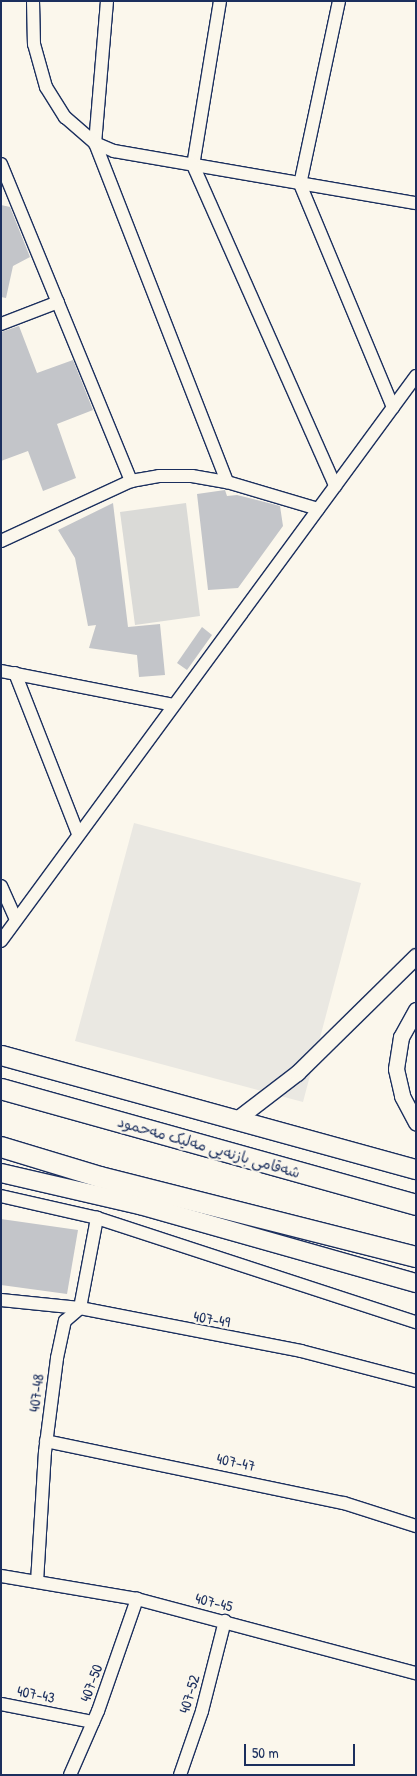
<!DOCTYPE html>
<html>
<head>
<meta charset="utf-8">
<style>
	body { margin:0 }
	#map { position:relative; width:417px; height:1776px; overflow:hidden; background:#fbf7ec; font-family:"Patrick Hand","Playpen Sans Arabic",sans-serif }
	div>[style] { position:absolute }
	.built>* { inset:0; background:#eae8e2 }
	.green>* { inset:0; background:#dadad7 }
	.building>* { inset:0; background:#c3c5c9 }
	.roads { filter:drop-shadow(1px 0 #1b2f5e) drop-shadow(-1px 0 #1b2f5e) drop-shadow(0 1px #1b2f5e) drop-shadow(0 -1px #1b2f5e) }
	.minor>* { height:12px; margin:-6px; padding:0 6px; transform-origin:6px; border-radius:6px; background:#fbf7ec }
	.tertiary>* { height:15px; margin:-7.5px; padding:0 7.5px; transform-origin:7.5px; border-radius:7.5px; background:#fbf7ec }
	.secondary>* { height:18px; margin:-9px; padding:0 9px; transform-origin:9px; border-radius:9px; background:#fbf7ec }
	.primary>* { height:19px; margin:-9.5px; padding:0 9.5px; transform-origin:9.5px; border-radius:9.5px; background:#fbf7ec }
	.trunk>* { height:20px; margin:-10px; padding:0 10px; transform-origin:10px; border-radius:10px; background:#fbf7ec }
	span { translate:-50% -50%; white-space:nowrap; text-align:center; line-height:1.15; -webkit-text-stroke:4.5px #fbf7ec; paint-order:stroke }
	.street-label { font-size:15px; color:#1b2f5e }
	.frame { position:absolute; inset:0; border:2px solid #1b2f5e; pointer-events:none }
	.scale { position:absolute; left:244px; top:1744px; width:111px; height:22px; box-sizing:border-box; border:2px solid #1b2f5e; border-top:0; padding-left:6px; font-size:15px; line-height:18px; white-space:nowrap; color:#1b2f5e; -webkit-text-stroke:4px #fbf7ec; paint-order:stroke }
</style>
</head>
<body>
<div id="map">
	<div class="built">
		<div style="clip-path:polygon(134px 823px,361px 883px,303px 1102px,75px 1041px)"></div>
	</div>
	<div class="green">
		<div style="clip-path:polygon(186px 503px,200px 616px,135px 625px,120px 512px)"></div>
	</div>
	<div class="building">
		<div style="clip-path:polygon(1px 205px,10px 207px,30px 257px,13px 266px,6px 298px,1px 297px)"></div>
		<div style="clip-path:polygon(19px 326px,37px 373px,73px 360px,93px 410px,57px 424px,76px 478px,43px 491px,28px 451px,1px 461px,1px 332px)"></div>
		<div style="clip-path:polygon(225px 490px,227px 496px,237px 495px,280px 506px,283px 526px,238px 588px,208px 590px,197px 494px)"></div>
		<div style="clip-path:polygon(113px 503px,128px 627px,160px 624px,165px 675px,139px 677px,137px 655px,89px 648px,96px 625px,88px 626px,75px 558px,58px 530px)"></div>
		<div style="clip-path:polygon(202px 627px,212px 635px,187px 670px,177px 663px)"></div>
		<div style="clip-path:polygon(1px 1219px,78px 1230px,67px 1294px,1px 1285px)"></div>
	</div>
	<div class="roads">
		<div class="minor">
			<div style="left:33px;top:1px;width:43px;rotate:88.7deg"></div>
			<div style="left:34px;top:44px;width:45px;rotate:74.4deg"></div>
			<div style="left:46px;top:87px;width:36px;rotate:58deg"></div>
			<div style="left:65px;top:117px;width:40px;rotate:41deg"></div>
			<div style="left:95px;top:143px;width:21px;rotate:23deg"></div>
			<div style="left:114px;top:151px;width:306px;rotate:9.8deg"></div>
			<div style="left:107px;top:1px;width:143px;rotate:94.8deg"></div>
			<div style="left:95px;top:143px;width:364px;rotate:68.7deg"></div>
			<div style="left:220px;top:1px;width:166px;rotate:99.3deg"></div>
			<div style="left:193px;top:165px;width:351px;rotate:66.1deg"></div>
			<div style="left:339px;top:1px;width:187px;rotate:102deg"></div>
			<div style="left:300px;top:184px;width:242px;rotate:67.4deg"></div>
			<div style="left:1px;top:164px;width:343px;rotate:67.7deg"></div>
			<div style="left:1px;top:324px;width:61px;rotate:-21.1deg"></div>
			<div style="left:1px;top:541px;width:143px;rotate:-24.8deg"></div>
			<div style="left:131px;top:481px;width:28px;rotate:-10deg"></div>
			<div style="left:159px;top:476px;width:33px"></div>
			<div style="left:192px;top:476px;width:36px;rotate:10deg"></div>
			<div style="left:227px;top:482px;width:95px;rotate:16.5deg"></div>
			<div style="left:1px;top:671px;width:176px;rotate:11.1deg"></div>
			<div style="left:15px;top:673px;width:173px;rotate:68.6deg"></div>
			<div style="left:1px;top:886px;width:37px;rotate:66deg"></div>
			<div style="left:1px;top:941px;width:701px;rotate:-53.7deg"></div>
			<div style="left:1px;top:1196px;width:98px;rotate:12.9deg"></div>
			<div style="left:97px;top:1218px;width:336px;rotate:18.1deg"></div>
			<div style="left:1px;top:1300px;width:79px;rotate:5.8deg"></div>
			<div style="left:80px;top:1308px;width:225px;rotate:11deg"></div>
			<div style="left:301px;top:1351px;width:119px;rotate:14.6deg"></div>
			<div style="left:46px;top:1441px;width:304px;rotate:11.8deg"></div>
			<div style="left:344px;top:1503px;width:76px;rotate:17.7deg"></div>
			<div style="left:1px;top:1576px;width:138px;rotate:9.6deg"></div>
			<div style="left:137px;top:1599px;width:289px;rotate:14.9deg"></div>
			<div style="left:37px;top:1582px;width:130px;rotate:-86.5deg"></div>
			<div style="left:45px;top:1452px;width:95px;rotate:-82.7deg"></div>
			<div style="left:57px;top:1358px;width:38px;rotate:-78deg"></div>
			<div style="left:65px;top:1321px;width:20px;rotate:-41deg"></div>
			<div style="left:80px;top:1308px;width:92px;rotate:-79.3deg"></div>
			<div style="left:1px;top:1704px;width:94px;rotate:11.1deg"></div>
			<div style="left:70px;top:1775px;width:70px;rotate:-66.4deg"></div>
			<div style="left:98px;top:1711px;width:119px;rotate:-70.8deg"></div>
			<div style="left:180px;top:1775px;width:68px;rotate:-71deg"></div>
			<div style="left:202px;top:1711px;width:93px;rotate:-75.7deg"></div>
		</div>
		<div class="tertiary">
			<div style="left:416px;top:1010px;width:31px;rotate:119deg"></div>
			<div style="left:401px;top:1037px;width:32px;rotate:99deg"></div>
			<div style="left:396px;top:1069px;width:28px;rotate:77deg"></div>
			<div style="left:402px;top:1096px;width:30px;rotate:62deg"></div>
			<div style="left:237px;top:1119px;width:76px;rotate:-37.5deg"></div>
			<div style="left:297px;top:1073px;width:167px;rotate:-44.5deg"></div>
		</div>
		<div class="secondary">
			<div style="left:1px;top:1173px;width:143px;rotate:13deg"></div>
			<div style="left:140px;top:1205px;width:287px;rotate:15.8deg"></div>
		</div>
		<div class="primary">
			<div style="left:1px;top:1055px;width:430px;rotate:15.4deg"></div>
		</div>
		<div class="trunk">
			<div style="left:1px;top:1089px;width:431px;rotate:15.6deg"></div>
			<div style="left:1px;top:1147px;width:103px;rotate:16.9deg"></div>
			<div style="left:100px;top:1177px;width:326px;rotate:14.2deg"></div>
		</div>
	</div>
	<div class="street-label">
		<span style="left:209px;top:1147px;rotate:16deg">شەقامی بازنەیی مەلیک مەحمود</span>
		<span style="left:212px;top:1319px;rotate:10deg">407-49</span>
		<span style="left:36px;top:1393px;rotate:-83deg">407-48</span>
		<span style="left:236px;top:1462px;rotate:12deg">407-47</span>
		<span style="left:214px;top:1602px;rotate:14deg">407-45</span>
		<span style="left:91px;top:1683px;rotate:-70deg">407-50</span>
		<span style="left:36px;top:1694px;rotate:11deg">407-43</span>
		<span style="left:189px;top:1694px;rotate:-74deg">407-52</span>
	</div>
	<div class="frame"></div>
	<div class="scale">50 m</div>
</div>
</body>
</html>
